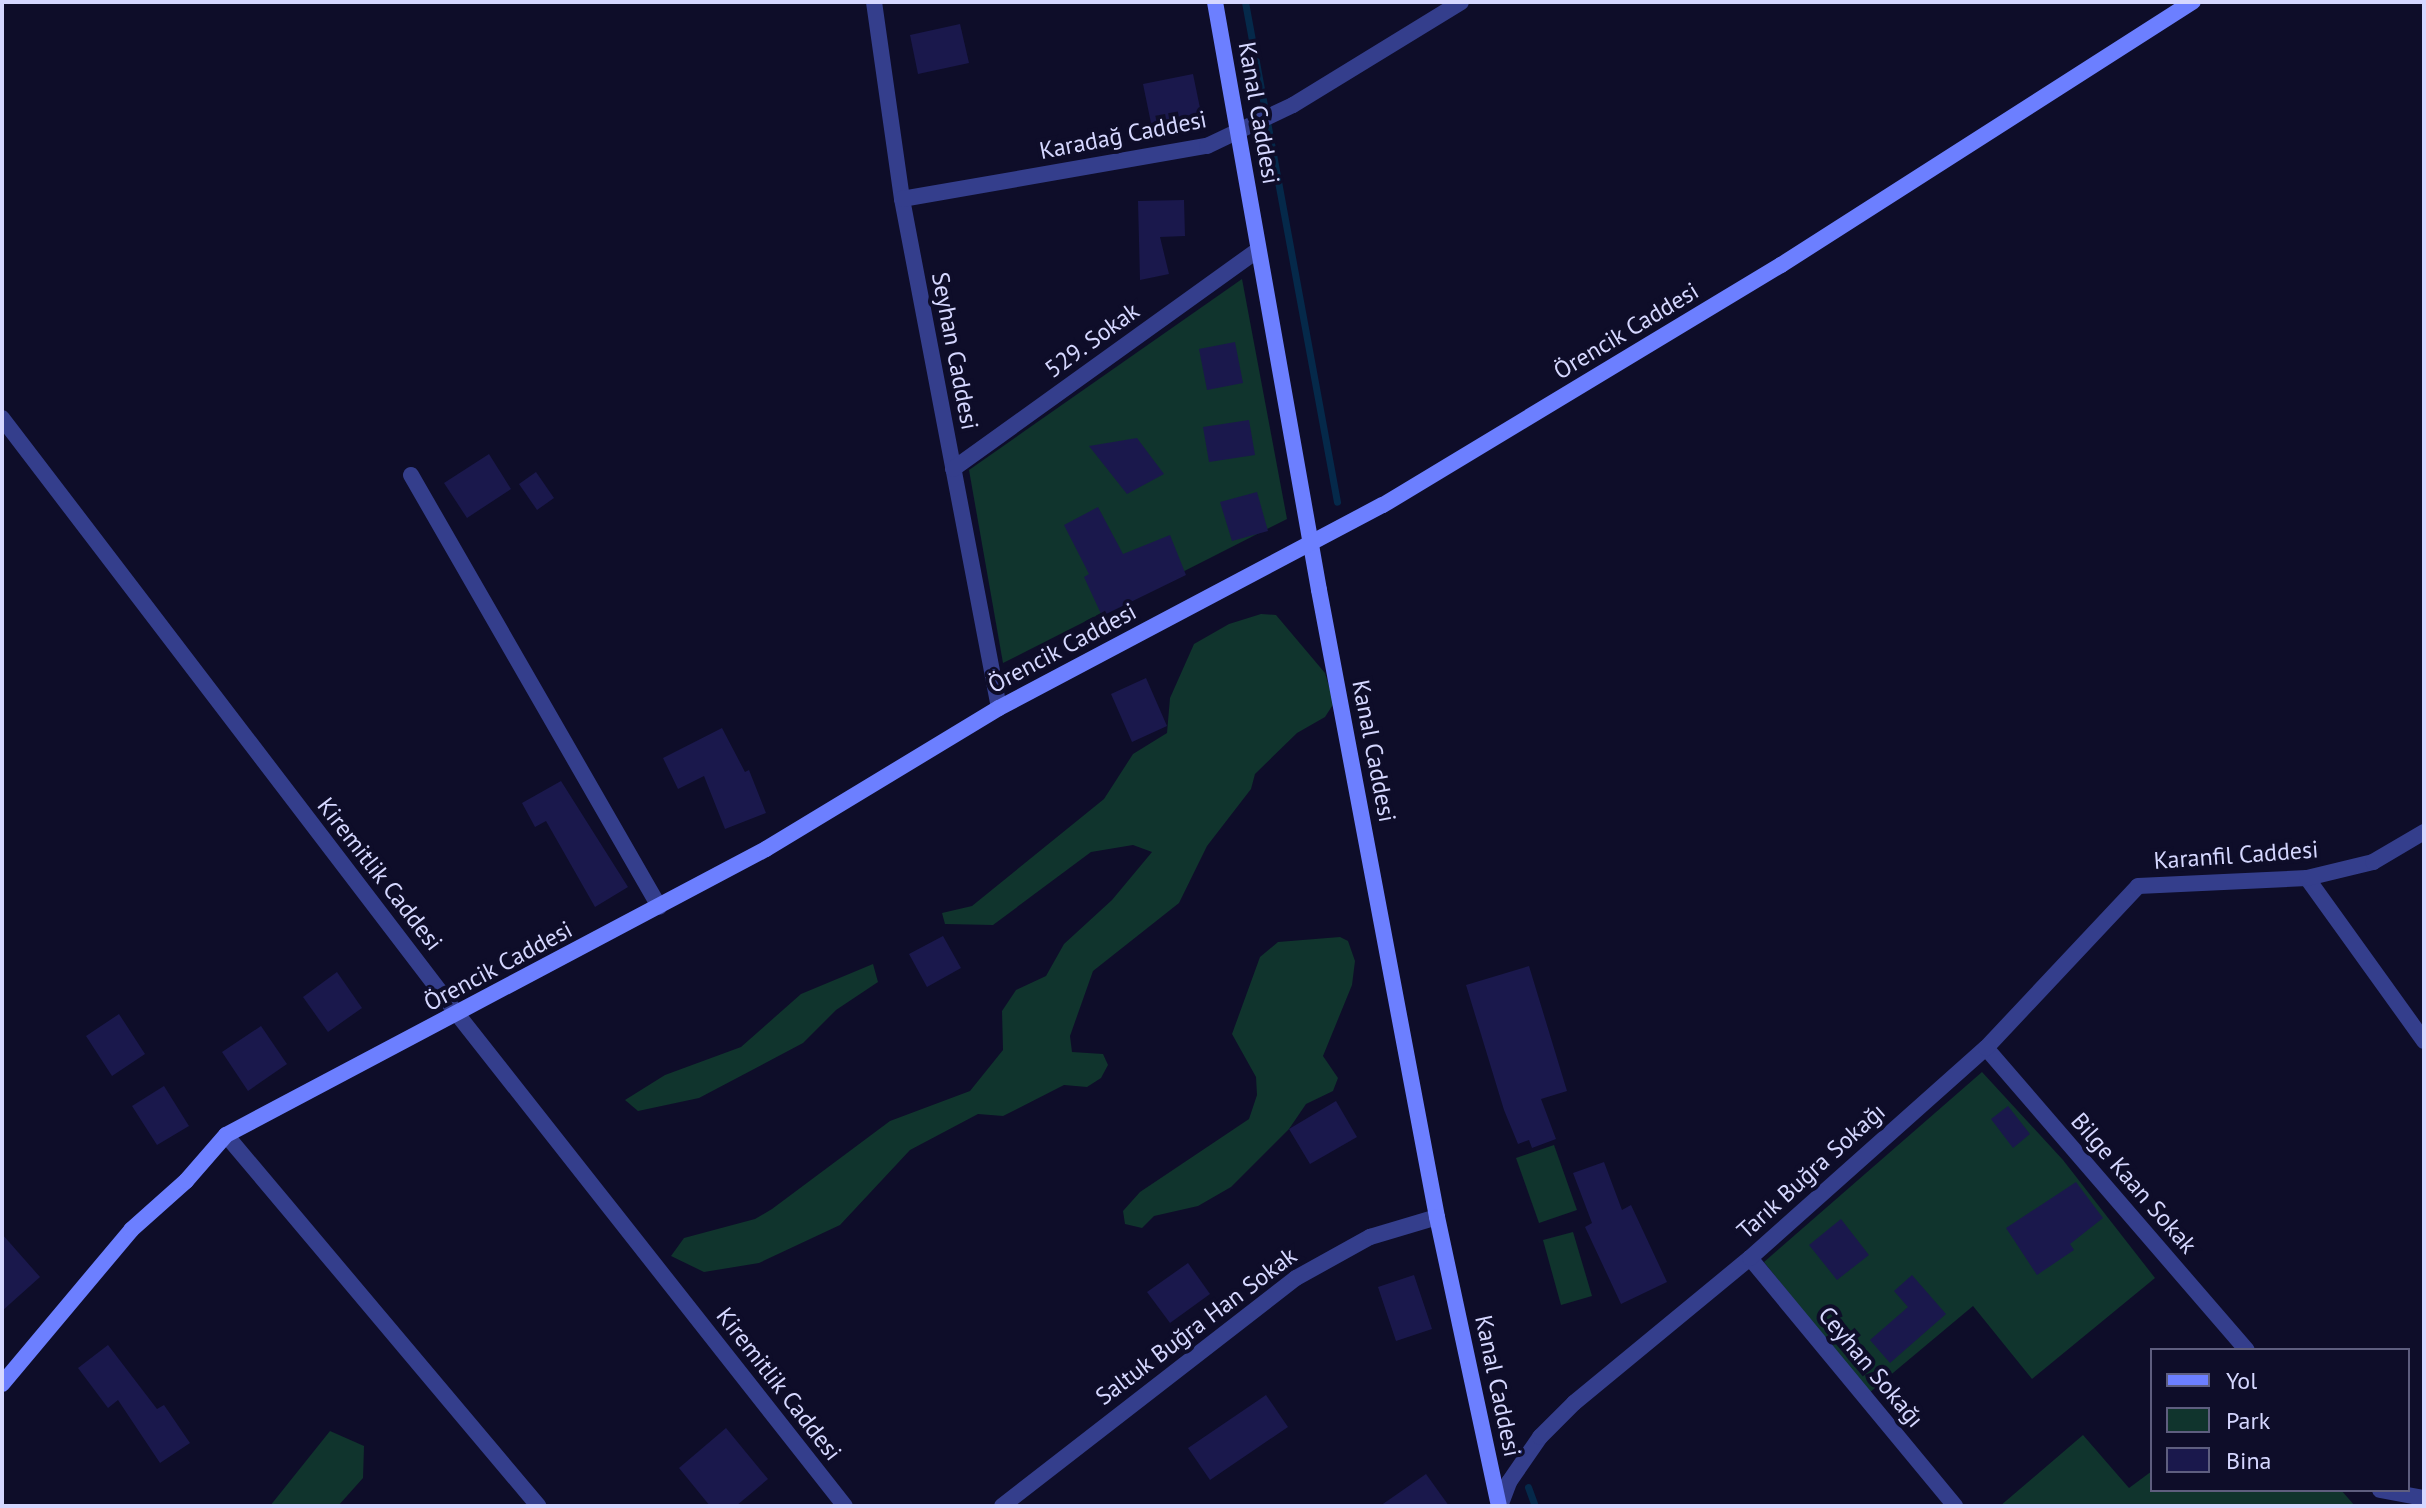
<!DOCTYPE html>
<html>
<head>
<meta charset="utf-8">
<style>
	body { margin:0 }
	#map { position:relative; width:2426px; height:1508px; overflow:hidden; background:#0e0d29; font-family:"PT Sans",sans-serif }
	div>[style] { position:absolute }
	.green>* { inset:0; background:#10342d }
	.stream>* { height:7px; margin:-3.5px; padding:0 3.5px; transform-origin:3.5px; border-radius:3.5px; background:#05294a }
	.building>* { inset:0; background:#1a184c }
	.street>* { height:16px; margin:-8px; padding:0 8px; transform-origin:8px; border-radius:8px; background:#343e8c }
	.secondary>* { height:16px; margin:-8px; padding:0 8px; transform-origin:8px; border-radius:8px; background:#6c7fff }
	span { translate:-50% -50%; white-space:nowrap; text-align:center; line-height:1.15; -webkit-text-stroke:8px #0e0d29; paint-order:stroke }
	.street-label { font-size:24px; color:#d5d7ff }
	.frame { position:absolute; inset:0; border:4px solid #d5d7ff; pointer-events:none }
	.legend { position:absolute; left:2150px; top:1348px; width:260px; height:144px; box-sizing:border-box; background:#0e0d29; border:2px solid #5e5e7f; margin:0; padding:10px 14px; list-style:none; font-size:24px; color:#d5d7ff }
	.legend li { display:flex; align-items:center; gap:16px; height:40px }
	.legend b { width:40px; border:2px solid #5e5e7f }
</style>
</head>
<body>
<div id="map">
	<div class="green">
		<div style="clip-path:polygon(1242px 279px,1287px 519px,1003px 663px,969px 470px)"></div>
		<div style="clip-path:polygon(1261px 614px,1276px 615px,1325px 673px,1334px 703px,1325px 717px,1297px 733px,1255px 774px,1251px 789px,1207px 846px,1179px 903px,1093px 971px,1070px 1036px,1072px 1052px,1103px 1054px,1108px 1065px,1101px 1078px,1087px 1087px,1064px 1085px,1003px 1116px,978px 1114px,910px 1150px,840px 1225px,759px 1263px,704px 1272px,671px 1256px,684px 1238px,755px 1219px,772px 1209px,890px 1121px,970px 1091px,1003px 1050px,1002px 1011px,1016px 990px,1046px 976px,1064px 944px,1112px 900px,1152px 852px,1133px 845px,1091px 852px,993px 925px,945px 924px,942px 913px,972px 906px,1104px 799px,1133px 754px,1167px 733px,1170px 698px,1194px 644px,1229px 624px)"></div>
		<div style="clip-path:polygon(1340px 937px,1348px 941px,1355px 961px,1352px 985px,1323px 1056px,1338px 1078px,1333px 1091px,1306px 1104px,1289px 1129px,1231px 1187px,1198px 1206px,1154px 1216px,1142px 1228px,1125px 1224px,1123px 1211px,1140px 1192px,1249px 1119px,1257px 1095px,1256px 1077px,1232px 1034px,1260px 957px,1278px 942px)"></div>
		<div style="clip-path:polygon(873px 964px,878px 982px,836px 1010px,803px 1043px,699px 1098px,638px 1111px,625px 1100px,665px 1075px,741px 1047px,801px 994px)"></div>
		<div style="clip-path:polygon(1982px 1072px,2063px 1160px,2155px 1278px,2032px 1379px,1973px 1306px,1869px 1393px,1764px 1262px)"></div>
		<div style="clip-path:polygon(1554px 1145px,1577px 1210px,1539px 1223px,1516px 1158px)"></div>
		<div style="clip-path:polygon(1573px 1232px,1592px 1296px,1561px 1305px,1543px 1240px)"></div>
		<div style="clip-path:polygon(330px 1431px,364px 1446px,363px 1478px,338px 1506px,270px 1506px)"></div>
		<div style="clip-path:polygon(2083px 1435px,2129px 1488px,2152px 1471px,2152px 1490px,2341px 1490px,2355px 1506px,2000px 1506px)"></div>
	</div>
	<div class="stream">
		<div style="left:1245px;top:2px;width:508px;rotate:79.57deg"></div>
		<div style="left:1528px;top:1487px;width:20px;rotate:70deg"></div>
	</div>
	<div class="building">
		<div style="clip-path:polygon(960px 24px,969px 63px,918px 74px,910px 35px)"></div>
		<div style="clip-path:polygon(1193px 74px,1201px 113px,1151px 123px,1143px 84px)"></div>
		<div style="clip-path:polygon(1184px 200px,1185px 236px,1160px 237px,1169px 274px,1140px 280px,1138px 201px)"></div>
		<div style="clip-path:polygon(1235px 342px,1243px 383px,1207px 390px,1199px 349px)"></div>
		<div style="clip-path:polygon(1249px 420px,1255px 455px,1209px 462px,1203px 427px)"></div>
		<div style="clip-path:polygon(1137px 438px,1164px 474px,1127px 494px,1089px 446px)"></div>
		<div style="clip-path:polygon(489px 454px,511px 489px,467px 518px,444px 483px)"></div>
		<div style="clip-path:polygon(536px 472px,554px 498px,537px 510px,519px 484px)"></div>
		<div style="clip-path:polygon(1257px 492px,1268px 531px,1232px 541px,1220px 502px)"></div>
		<div style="clip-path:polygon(1098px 507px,1123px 554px,1170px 535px,1186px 575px,1102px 616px,1084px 577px,1089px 574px,1064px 525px)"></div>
		<div style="clip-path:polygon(1146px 678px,1167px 726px,1132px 742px,1111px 694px)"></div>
		<div style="clip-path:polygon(722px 728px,745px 772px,749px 770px,766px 813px,725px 829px,704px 776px,678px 789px,663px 758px)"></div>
		<div style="clip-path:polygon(561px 781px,628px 887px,595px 907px,546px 821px,535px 827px,522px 803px)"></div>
		<div style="clip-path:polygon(943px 936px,961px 968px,927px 987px,909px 954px)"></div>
		<div style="clip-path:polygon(1529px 966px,1567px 1091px,1541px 1099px,1556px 1139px,1532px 1148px,1529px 1140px,1518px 1144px,1504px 1110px,1466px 985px)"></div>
		<div style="clip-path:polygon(337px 972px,362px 1008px,328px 1032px,303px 997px)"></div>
		<div style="clip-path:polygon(119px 1014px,145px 1054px,112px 1076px,86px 1036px)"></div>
		<div style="clip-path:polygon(261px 1026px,287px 1064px,248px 1091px,222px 1052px)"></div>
		<div style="clip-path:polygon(164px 1086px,189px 1126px,157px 1145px,132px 1106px)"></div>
		<div style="clip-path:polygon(1336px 1101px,1357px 1137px,1310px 1164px,1289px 1129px)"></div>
		<div style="clip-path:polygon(2008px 1106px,2030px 1134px,2013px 1148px,1991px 1119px)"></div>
		<div style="clip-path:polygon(1604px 1162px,1622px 1210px,1631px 1205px,1667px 1282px,1621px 1304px,1585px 1227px,1592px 1223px,1573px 1173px)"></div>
		<div style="clip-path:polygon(2076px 1182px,2103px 1218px,2070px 1244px,2074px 1250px,2037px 1275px,2006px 1228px)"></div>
		<div style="clip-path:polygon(1841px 1219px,1869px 1255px,1837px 1280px,1809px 1245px)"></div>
		<div style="clip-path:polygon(2px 1234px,40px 1277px,2px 1311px)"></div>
		<div style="clip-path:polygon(1188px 1263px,1210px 1294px,1170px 1323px,1147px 1292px)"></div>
		<div style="clip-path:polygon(1414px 1275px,1432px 1329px,1396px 1341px,1378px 1287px)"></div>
		<div style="clip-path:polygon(1912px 1275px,1946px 1314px,1890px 1363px,1870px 1340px,1908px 1307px,1894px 1291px)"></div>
		<div style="clip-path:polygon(108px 1345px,157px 1409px,164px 1405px,190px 1443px,160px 1463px,118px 1400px,108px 1408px,78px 1368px)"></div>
		<div style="clip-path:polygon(1266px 1395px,1288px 1427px,1210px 1480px,1188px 1448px)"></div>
		<div style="clip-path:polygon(726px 1428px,768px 1479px,736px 1506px,710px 1506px,679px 1468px)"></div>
		<div style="clip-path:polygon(1426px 1474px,1449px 1506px,1380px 1506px)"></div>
	</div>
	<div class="street">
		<div style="left:874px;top:2px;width:199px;rotate:81.9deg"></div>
		<div style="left:902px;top:199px;width:518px;rotate:79.21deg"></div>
		<div style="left:902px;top:199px;width:310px;rotate:-9.9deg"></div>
		<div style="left:1207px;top:146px;width:95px;rotate:-25.5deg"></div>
		<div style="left:1293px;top:105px;width:197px;rotate:-31.5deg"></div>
		<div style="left:2px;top:418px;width:751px;rotate:52.63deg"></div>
		<div style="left:458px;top:1015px;width:625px;rotate:51.76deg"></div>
		<div style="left:953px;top:469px;width:375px;rotate:-35.7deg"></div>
		<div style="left:411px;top:475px;width:498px;rotate:60.1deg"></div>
		<div style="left:2307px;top:878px;width:201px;rotate:54.3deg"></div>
		<div style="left:1986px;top:1048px;width:399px;rotate:49.2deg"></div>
		<div style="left:226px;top:1135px;width:485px;rotate:49.9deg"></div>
		<div style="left:1750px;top:1258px;width:322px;rotate:50.4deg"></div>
		<div style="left:2380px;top:1490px;width:45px;rotate:10.3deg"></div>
		<div style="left:1002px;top:1506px;width:372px;rotate:-37.8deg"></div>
		<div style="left:1296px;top:1278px;width:85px;rotate:-29deg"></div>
		<div style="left:1370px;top:1237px;width:70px;rotate:-16.6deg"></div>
		<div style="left:1500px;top:1506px;width:26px;rotate:-69deg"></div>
		<div style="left:1509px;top:1482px;width:55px;rotate:-55.4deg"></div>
		<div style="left:1540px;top:1437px;width:48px;rotate:-45deg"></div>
		<div style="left:1574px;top:1403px;width:228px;rotate:-39.5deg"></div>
		<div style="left:1750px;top:1258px;width:316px;rotate:-41.7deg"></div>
		<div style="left:1986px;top:1048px;width:222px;rotate:-46.8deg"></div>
		<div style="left:2138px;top:886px;width:169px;rotate:-2.7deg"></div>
		<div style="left:2307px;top:878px;width:68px;rotate:-13.6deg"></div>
		<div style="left:2373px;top:862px;width:59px;rotate:-30.5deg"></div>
	</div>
	<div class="secondary">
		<div style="left:1215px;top:2px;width:597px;rotate:79.97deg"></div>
		<div style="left:1319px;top:590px;width:638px;rotate:79.34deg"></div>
		<div style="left:1437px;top:1217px;width:296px;rotate:77.9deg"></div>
		<div style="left:2px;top:1384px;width:201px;rotate:-50deg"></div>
		<div style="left:131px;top:1230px;width:74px;rotate:-41.7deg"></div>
		<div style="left:186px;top:1181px;width:61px;rotate:-49deg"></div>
		<div style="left:226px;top:1135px;width:611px;rotate:-27.91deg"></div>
		<div style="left:766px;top:849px;width:272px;rotate:-31.2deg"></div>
		<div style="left:999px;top:708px;width:434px;rotate:-27.9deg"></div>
		<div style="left:1383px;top:505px;width:465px;rotate:-31.1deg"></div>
		<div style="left:1781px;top:265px;width:489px;rotate:-32.6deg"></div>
	</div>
	<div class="street-label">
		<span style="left:1259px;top:113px;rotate:80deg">Kanal Caddesi</span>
		<span style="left:1123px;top:135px;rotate:-11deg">Karadağ Caddesi</span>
		<span style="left:1626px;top:331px;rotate:-31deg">Örencik Caddesi</span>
		<span style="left:1092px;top:340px;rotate:-36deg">529. Sokak</span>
		<span style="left:955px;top:351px;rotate:79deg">Seyhan Caddesi</span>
		<span style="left:1062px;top:648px;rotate:-28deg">Örencik Caddesi</span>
		<span style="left:1374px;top:751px;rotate:79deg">Kanal Caddesi</span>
		<span style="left:2236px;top:855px;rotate:-4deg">Karanfil Caddesi</span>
		<span style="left:380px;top:874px;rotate:52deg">Kiremitlik Caddesi</span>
		<span style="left:498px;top:966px;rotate:-28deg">Örencik Caddesi</span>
		<span style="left:1811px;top:1171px;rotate:-42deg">Tarık Buğra Sokağı</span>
		<span style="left:2134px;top:1183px;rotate:49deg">Bilge Kaan Sokak</span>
		<span style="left:1196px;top:1326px;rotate:-37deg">Saltuk Buğra Han Sokak</span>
		<span style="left:1871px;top:1367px;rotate:50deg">Ceyhan Sokağı</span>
		<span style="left:779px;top:1384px;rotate:52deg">Kiremitlik Caddesi</span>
		<span style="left:1498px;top:1386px;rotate:78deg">Kanal Caddesi</span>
	</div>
	<div class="frame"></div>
	<ul class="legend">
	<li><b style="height:10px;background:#6c7fff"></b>Yol</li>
	<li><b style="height:22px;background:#10342d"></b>Park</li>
	<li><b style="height:22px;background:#1a184c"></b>Bina</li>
	</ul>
</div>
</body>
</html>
